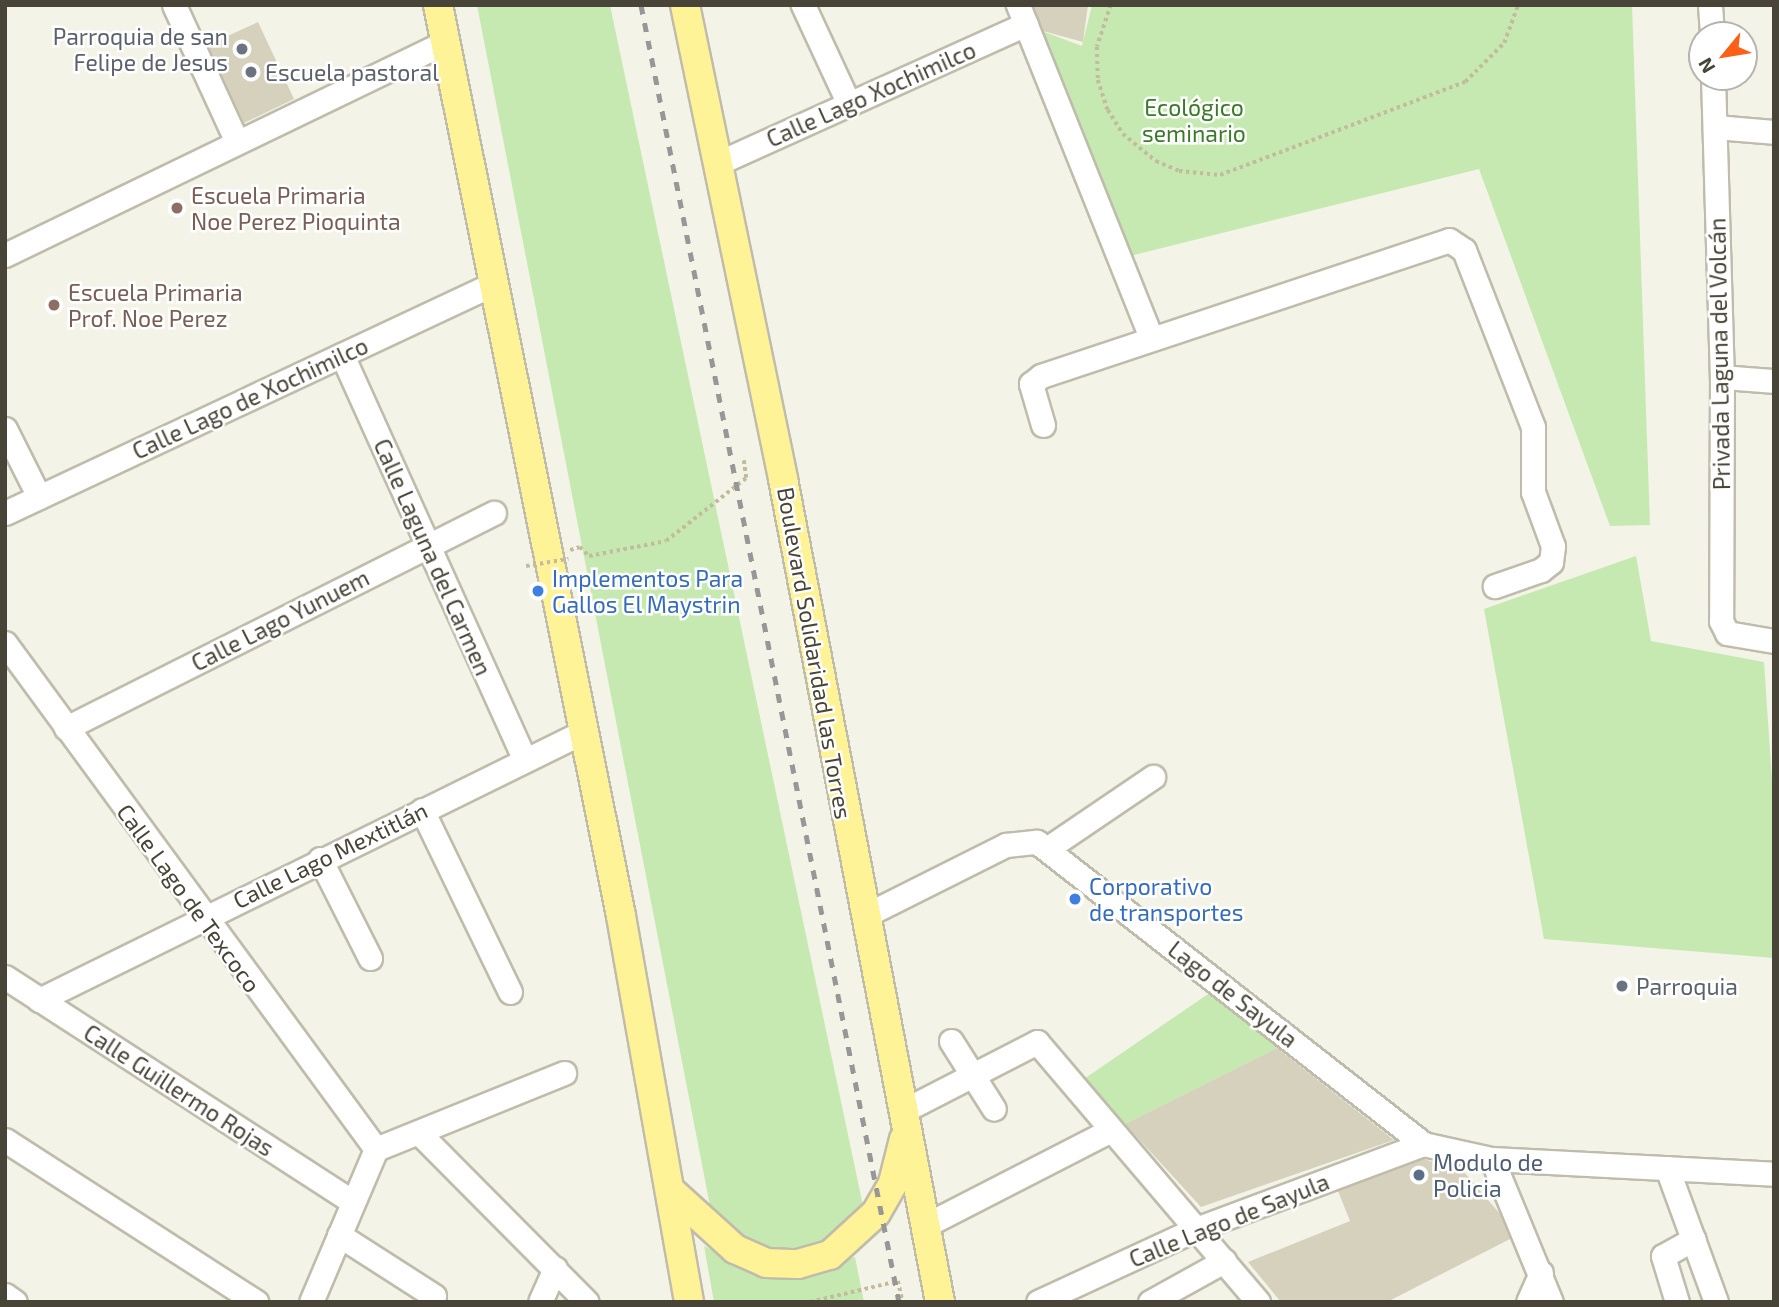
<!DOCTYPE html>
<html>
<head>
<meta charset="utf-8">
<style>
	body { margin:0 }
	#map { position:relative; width:1779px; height:1307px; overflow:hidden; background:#f4f3e8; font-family:"Exo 2",sans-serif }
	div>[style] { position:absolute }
	.green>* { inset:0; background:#c6e9b1 }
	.building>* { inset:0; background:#d6d1bd }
	.path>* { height:3.5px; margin-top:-1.75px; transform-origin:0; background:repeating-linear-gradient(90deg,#c2bb9c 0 3.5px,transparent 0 7px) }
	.roads { filter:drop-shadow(2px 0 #c0bcab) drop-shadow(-2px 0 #c0bcab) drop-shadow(0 2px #c0bcab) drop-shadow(0 -2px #c0bcab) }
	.minor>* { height:23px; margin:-11.5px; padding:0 11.5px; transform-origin:11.5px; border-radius:11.5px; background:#fff }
	.major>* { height:28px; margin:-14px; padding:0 14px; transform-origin:14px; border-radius:14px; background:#fff297 }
	.rail>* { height:5px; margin-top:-2.5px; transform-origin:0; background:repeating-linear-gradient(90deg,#979797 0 9px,transparent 0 18px) }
	.path-bridge>* { height:3.5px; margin-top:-1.75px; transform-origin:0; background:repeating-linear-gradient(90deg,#c2bb9c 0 3.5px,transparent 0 7px) }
	.dots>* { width:19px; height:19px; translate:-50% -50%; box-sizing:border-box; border:4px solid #fff; border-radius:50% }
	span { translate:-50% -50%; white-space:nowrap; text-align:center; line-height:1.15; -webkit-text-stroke:5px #fff; paint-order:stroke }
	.worship-label { font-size:23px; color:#5b616d }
	.right { translate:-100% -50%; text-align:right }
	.left { translate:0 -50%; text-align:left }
	.street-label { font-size:23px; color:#484437 }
	.park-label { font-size:23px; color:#3a7b28 }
	.education-label { font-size:23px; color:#785e54 }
	.shop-label { font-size:23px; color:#366cbe }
	.service-label { font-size:23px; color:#4e5e75 }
	.frame { position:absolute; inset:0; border:7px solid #484437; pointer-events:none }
	.north { position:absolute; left:1688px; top:21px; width:70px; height:70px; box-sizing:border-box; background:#fff; border:2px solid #b6b4af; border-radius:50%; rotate:240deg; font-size:19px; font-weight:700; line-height:28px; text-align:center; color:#484437 }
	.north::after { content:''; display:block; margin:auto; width:24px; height:32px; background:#fd5f17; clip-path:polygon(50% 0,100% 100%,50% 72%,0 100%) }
</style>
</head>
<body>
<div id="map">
	<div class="green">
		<div style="clip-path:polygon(477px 5px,610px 5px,866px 1220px,855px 1232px,780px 1260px,711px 1211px)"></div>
		<div style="clip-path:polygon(1092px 5px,1632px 5px,1650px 525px,1610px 526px,1479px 169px,1122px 258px,1034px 28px,1082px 46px)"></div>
		<div style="clip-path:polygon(1636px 556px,1651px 641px,1764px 662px,1774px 811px,1774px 958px,1544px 939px,1484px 609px)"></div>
		<div style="clip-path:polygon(1211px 992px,1279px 1047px,1125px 1124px,1081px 1081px)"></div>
		<div style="clip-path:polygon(704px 1246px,761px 1276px,855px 1257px,864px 1302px,714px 1302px)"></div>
	</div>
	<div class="building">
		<div style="clip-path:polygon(1033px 5px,1088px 5px,1083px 42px,1043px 31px)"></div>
		<div style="clip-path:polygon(258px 22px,294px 99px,244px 123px,208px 45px)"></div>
		<div style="clip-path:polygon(1277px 1048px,1394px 1140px,1201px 1207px,1125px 1124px)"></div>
		<div style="clip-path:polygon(1424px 1159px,1465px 1173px,1500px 1214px,1510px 1239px,1387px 1302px,1281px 1302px,1248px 1262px,1350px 1221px,1338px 1191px)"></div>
	</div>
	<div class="path">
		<div style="left:1111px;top:5px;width:44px;rotate:108.4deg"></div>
		<div style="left:1097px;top:47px;width:33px;rotate:88deg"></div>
		<div style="left:1098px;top:80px;width:32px;rotate:72deg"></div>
		<div style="left:1108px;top:110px;width:28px;rotate:58deg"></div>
		<div style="left:1123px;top:134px;width:43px;rotate:39.3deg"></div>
		<div style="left:1156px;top:161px;width:25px;rotate:23deg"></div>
		<div style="left:1179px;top:171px;width:41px;rotate:5.6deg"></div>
		<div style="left:1220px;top:175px;width:262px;rotate:-20.8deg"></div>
		<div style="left:1465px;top:82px;width:55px;rotate:-45deg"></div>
		<div style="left:1504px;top:43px;width:40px;rotate:-69.8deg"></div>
		<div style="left:570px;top:550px;width:10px;rotate:-17deg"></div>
		<div style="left:580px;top:547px;width:13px;rotate:45deg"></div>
		<div style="left:589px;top:556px;width:78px;rotate:-11deg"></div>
		<div style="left:666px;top:541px;width:102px;rotate:-38.2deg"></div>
		<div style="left:746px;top:478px;width:21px;rotate:-98deg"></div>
		<div style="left:810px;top:1302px;width:90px;rotate:-13.4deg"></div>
		<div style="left:898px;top:1281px;width:22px;rotate:77deg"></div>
	</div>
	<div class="roads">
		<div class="minor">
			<div style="left:174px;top:5px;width:149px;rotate:65.3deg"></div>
			<div style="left:803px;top:5px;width:109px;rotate:65.1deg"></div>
			<div style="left:1018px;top:5px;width:359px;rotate:68.2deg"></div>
			<div style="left:1710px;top:5px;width:30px;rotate:86deg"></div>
			<div style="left:1713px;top:77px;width:300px;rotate:88.3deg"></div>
			<div style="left:1722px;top:377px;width:244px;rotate:90.2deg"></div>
			<div style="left:1721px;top:621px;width:13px;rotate:63deg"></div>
			<div style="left:1727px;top:633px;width:48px;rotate:9.7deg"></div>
			<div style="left:1715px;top:127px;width:59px;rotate:4.8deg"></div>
			<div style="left:716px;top:164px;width:340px;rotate:-24.3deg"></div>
			<div style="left:5px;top:255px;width:489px;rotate:-25.8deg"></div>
			<div style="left:342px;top:355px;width:443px;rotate:65.7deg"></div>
			<div style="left:1722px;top:377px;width:52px;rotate:4.4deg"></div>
			<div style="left:1043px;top:425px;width:43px;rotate:-106.3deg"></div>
			<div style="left:1031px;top:384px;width:13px;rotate:-39deg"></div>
			<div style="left:1041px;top:376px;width:430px;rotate:-18.4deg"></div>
			<div style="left:1449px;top:240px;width:18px;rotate:34deg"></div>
			<div style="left:1464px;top:250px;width:190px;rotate:68.7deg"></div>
			<div style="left:1533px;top:427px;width:65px;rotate:90deg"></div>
			<div style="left:1533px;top:492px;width:58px;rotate:69.7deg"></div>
			<div style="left:1553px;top:546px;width:16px;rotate:97deg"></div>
			<div style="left:1551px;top:562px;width:13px;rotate:141deg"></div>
			<div style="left:1541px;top:570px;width:49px;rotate:160.8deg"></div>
			<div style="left:5px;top:429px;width:76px;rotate:63.4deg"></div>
			<div style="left:5px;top:513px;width:541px;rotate:-25.14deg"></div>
			<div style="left:5px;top:643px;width:627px;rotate:53.75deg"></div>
			<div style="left:66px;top:728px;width:479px;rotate:-26.7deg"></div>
			<div style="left:422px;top:810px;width:202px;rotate:64.2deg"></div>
			<div style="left:1048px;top:848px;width:127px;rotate:-34.1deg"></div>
			<div style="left:320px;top:859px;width:111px;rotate:63.2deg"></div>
			<div style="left:864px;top:916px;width:159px;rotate:-26.6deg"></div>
			<div style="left:1006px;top:845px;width:31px;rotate:-6deg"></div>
			<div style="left:1037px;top:842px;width:490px;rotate:38deg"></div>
			<div style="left:1423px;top:1144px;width:71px;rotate:12.3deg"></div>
			<div style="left:1492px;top:1159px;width:282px;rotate:3deg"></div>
			<div style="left:5px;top:977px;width:414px;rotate:32.9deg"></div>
			<div style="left:39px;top:1000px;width:609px;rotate:-26.23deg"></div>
			<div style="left:951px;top:1041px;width:80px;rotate:57.7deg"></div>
			<div style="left:901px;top:1112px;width:153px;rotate:-27.2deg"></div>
			<div style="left:1037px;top:1042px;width:341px;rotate:49.6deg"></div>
			<div style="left:421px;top:1135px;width:235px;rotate:45.2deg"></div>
			<div style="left:5px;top:1140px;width:299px;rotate:32.8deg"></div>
			<div style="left:1492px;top:1159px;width:155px;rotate:67.6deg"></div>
			<div style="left:1667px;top:1168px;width:143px;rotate:69.9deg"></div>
			<div style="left:926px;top:1225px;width:208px;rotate:-27.2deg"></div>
			<div style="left:339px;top:1235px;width:113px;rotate:32.7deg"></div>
			<div style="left:5px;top:1295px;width:12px;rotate:35deg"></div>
			<div style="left:311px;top:1302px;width:166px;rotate:-67deg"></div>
			<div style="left:376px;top:1149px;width:203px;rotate:-22deg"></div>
			<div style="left:540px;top:1302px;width:37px;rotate:-66deg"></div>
			<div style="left:1038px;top:1302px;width:174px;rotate:-24.8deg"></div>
			<div style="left:1196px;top:1229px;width:242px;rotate:-20.5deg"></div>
			<div style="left:1150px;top:1302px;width:85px;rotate:-29deg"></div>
			<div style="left:1528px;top:1302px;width:32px;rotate:-66deg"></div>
			<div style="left:1677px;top:1302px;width:48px;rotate:-106.9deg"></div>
			<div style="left:1663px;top:1256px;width:35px;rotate:-29deg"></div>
		</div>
		<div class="major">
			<div style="left:438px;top:5px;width:929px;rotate:78.64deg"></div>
			<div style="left:621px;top:916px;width:392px;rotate:80deg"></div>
			<div style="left:685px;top:5px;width:484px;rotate:78.3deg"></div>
			<div style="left:783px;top:479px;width:838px;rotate:79.2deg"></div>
			<div style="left:670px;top:1190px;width:88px;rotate:42.2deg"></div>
			<div style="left:735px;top:1249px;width:34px;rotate:24deg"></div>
			<div style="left:766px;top:1263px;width:32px;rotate:2deg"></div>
			<div style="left:798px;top:1264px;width:33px;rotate:-16deg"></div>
			<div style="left:830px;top:1255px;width:62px;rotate:-42.4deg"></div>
			<div style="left:876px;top:1213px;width:34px;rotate:-60deg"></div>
			<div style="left:893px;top:1183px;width:45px;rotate:-76deg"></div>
		</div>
	</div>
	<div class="rail">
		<div style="left:641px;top:5px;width:1322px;rotate:78.75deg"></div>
	</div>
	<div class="path-bridge">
		<div style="left:526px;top:566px;width:43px;rotate:-9.5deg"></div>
	</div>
	<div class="dots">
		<div style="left:242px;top:49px;background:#6b7280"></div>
		<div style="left:251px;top:72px;background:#6b7280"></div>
		<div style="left:177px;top:208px;background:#8d6e63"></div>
		<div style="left:54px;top:305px;background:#8d6e63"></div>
		<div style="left:538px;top:591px;background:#3f7fe0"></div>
		<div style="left:1075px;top:899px;background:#3f7fe0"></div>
		<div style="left:1622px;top:986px;background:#6b7280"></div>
		<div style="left:1419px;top:1175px;background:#5c6f8a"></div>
	</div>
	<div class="worship-label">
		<span class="right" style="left:228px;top:49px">Parroquia de san<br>Felipe de Jesus</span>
		<span class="left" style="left:265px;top:72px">Escuela pastoral</span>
		<span class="left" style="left:1636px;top:986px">Parroquia</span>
	</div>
	<div class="street-label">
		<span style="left:871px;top:94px;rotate:-24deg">Calle Lago Xochimilco</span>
		<span style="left:1719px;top:354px;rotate:-91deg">Privada Laguna del Volcán</span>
		<span style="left:250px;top:398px;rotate:-25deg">Calle Lago de Xochimilco</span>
		<span style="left:433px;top:557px;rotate:66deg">Calle Laguna del Carmen</span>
		<span style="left:280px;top:620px;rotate:-27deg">Calle Lago Yunuem</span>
		<span style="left:815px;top:653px;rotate:80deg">Boulevard Solidaridad las Torres</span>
		<span style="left:330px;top:855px;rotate:-26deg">Calle Lago Mextitlán</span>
		<span style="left:189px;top:898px;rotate:54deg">Calle Lago de Texcoco</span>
		<span style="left:1233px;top:994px;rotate:38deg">Lago de Sayula</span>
		<span style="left:179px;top:1090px;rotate:33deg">Calle Guillermo Rojas</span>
		<span style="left:1229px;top:1220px;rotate:-22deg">Calle Lago de Sayula</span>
	</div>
	<div class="park-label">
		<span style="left:1194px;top:120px">Ecológico<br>seminario</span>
	</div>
	<div class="education-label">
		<span class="left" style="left:191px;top:208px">Escuela Primaria<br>Noe Perez Pioquinta</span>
		<span class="left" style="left:68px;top:305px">Escuela Primaria<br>Prof. Noe Perez</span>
	</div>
	<div class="shop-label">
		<span class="left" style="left:552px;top:591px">Implementos Para<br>Gallos El Maystrin</span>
		<span class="left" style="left:1089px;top:899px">Corporativo<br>de transportes</span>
	</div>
	<div class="service-label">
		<span class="left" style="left:1433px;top:1175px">Modulo de<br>Policia</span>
	</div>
	<div class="frame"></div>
	<div class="north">N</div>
</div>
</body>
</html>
